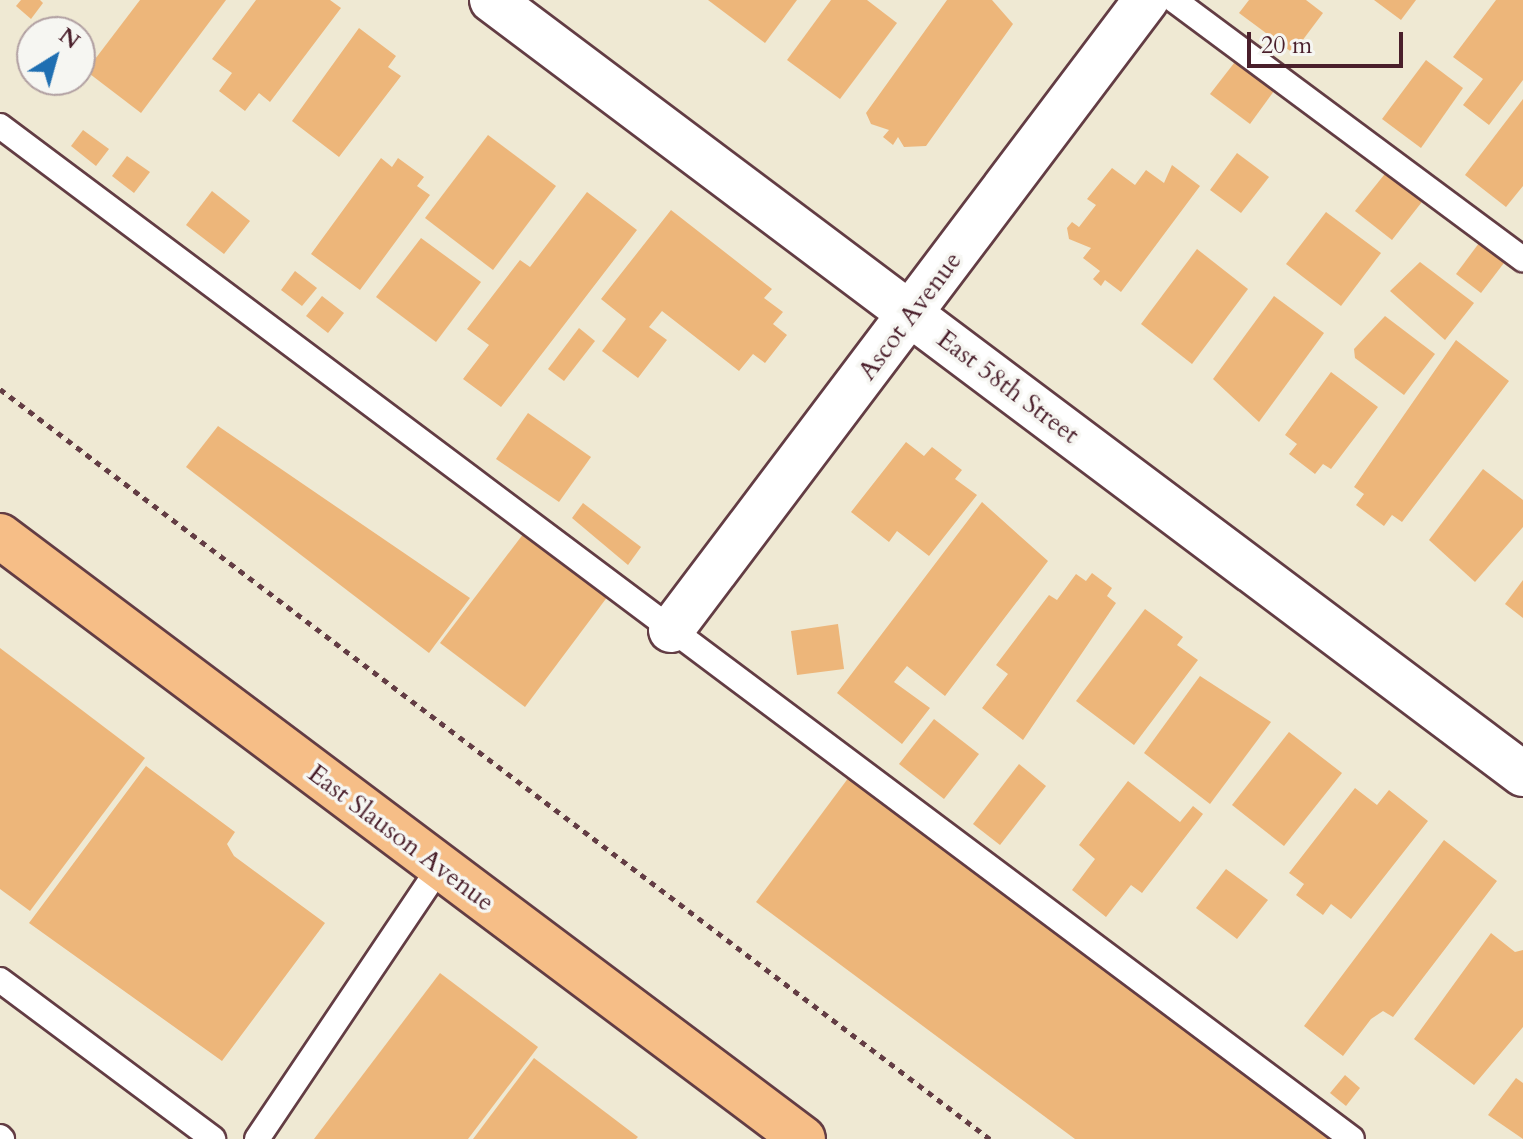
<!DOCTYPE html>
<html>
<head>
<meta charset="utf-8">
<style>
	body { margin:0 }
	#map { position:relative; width:1523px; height:1139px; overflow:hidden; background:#efe9d3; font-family:Cardo,serif }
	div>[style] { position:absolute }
	.building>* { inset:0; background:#edb67a }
	.path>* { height:5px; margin-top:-2.5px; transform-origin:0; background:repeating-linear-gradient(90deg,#633d44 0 6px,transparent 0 12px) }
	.roads { filter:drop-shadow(2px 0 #633d44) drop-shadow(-2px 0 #633d44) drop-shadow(0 2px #633d44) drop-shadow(0 -2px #633d44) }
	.service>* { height:24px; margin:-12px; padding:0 12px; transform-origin:12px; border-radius:12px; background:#fff }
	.minor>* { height:44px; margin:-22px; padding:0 22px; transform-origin:22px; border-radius:22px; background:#fff }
	.primary>* { height:44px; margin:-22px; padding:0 22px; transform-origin:22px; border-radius:22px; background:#f6be87 }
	span { translate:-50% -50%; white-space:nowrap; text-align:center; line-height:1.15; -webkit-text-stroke:7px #f6f6f2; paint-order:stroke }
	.street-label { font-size:26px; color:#4a1f2b }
	.north { position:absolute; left:16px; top:16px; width:80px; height:80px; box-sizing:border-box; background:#f6f6f2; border:2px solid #b1a0a2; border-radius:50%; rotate:37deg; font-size:22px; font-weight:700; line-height:32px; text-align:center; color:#4a1f2b }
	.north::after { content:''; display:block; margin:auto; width:28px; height:36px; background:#1f6fb2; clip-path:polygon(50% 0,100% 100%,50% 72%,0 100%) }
	.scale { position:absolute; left:1247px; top:32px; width:156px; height:36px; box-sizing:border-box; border:4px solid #4a1f2b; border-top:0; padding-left:10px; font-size:24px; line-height:28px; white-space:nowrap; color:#4a1f2b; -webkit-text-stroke:6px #f6f6f2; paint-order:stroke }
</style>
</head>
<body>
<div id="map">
	<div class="building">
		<div style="clip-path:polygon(21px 0,40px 0,43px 3px,31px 19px,16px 6px)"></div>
		<div style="clip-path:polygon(140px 0,226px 0,141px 113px,86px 71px)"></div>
		<div style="clip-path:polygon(256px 0,330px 0,341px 8px,270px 102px,259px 93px,245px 111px,219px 91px,232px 73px,212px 59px)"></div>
		<div style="clip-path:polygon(708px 0,797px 0,765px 43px)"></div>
		<div style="clip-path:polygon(831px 0,867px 0,897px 23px,840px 99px,787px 60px)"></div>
		<div style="clip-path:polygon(947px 0,992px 0,1013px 24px,926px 146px,904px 147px,898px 137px,893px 145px,883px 137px,889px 130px,871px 124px,866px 113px)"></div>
		<div style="clip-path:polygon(1249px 0,1306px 0,1323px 13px,1293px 53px,1239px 13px)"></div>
		<div style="clip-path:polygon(1374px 0,1416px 0,1401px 20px)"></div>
		<div style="clip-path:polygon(1496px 0,1523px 0,1523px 80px,1489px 125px,1463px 105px,1483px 79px,1453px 57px)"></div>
		<div style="clip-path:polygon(359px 28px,396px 56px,388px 67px,401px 76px,339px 157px,292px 121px)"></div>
		<div style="clip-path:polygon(1238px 58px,1277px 87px,1250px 124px,1210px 94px)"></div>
		<div style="clip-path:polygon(1426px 60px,1463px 88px,1421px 148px,1382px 119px)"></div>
		<div style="clip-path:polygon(1523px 99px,1523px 186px,1506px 207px,1465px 175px)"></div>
		<div style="clip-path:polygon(83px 130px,109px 149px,96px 166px,71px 146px)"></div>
		<div style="clip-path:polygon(488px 135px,556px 186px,493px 270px,425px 218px)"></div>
		<div style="clip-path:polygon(1237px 153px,1269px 177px,1241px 213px,1210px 190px)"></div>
		<div style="clip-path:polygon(127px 156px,150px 172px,134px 193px,112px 176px)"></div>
		<div style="clip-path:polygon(381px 158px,392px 167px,398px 158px,424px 177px,417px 186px,430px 195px,360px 290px,311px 254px)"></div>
		<div style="clip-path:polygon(1172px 165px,1200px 186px,1121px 292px,1105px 280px,1101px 286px,1093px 279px,1100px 271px,1083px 258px,1091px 248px,1069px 239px,1067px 228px,1072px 222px,1079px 227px,1096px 205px,1087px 199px,1112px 168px,1135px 185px,1146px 170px,1164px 183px)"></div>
		<div style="clip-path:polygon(1388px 170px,1425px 198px,1392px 240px,1355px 211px)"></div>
		<div style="clip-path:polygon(212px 191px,250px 221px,224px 254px,186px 225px)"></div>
		<div style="clip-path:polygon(587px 192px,637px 230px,501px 407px,463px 379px,489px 345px,467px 329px,520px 260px,530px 267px)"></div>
		<div style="clip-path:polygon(671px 210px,772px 289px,764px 298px,783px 312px,773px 324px,787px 335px,765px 363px,753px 354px,739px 371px,662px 311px,649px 327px,667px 340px,638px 378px,602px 351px,626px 319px,601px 299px)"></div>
		<div style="clip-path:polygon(1326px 212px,1381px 253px,1341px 306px,1286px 264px)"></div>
		<div style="clip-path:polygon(421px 238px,481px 282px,436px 342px,376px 297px)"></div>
		<div style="clip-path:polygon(1482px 239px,1507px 259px,1481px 293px,1456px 274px)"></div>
		<div style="clip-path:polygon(1197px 249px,1248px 289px,1192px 364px,1141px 324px)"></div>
		<div style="clip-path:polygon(1420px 262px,1474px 303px,1445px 340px,1390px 291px)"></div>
		<div style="clip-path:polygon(295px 271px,317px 288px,302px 306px,281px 290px)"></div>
		<div style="clip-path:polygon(322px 296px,344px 313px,328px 333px,306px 316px)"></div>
		<div style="clip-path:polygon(1274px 296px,1324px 333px,1259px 422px,1213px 379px)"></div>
		<div style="clip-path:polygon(1385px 316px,1435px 354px,1404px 395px,1355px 358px,1354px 349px)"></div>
		<div style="clip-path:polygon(579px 328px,595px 341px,564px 381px,548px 369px)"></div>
		<div style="clip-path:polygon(1456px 340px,1509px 381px,1402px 522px,1392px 515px,1384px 526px,1356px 505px,1364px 494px,1354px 487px)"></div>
		<div style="clip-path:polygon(1331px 372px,1378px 407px,1331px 469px,1323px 464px,1315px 474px,1289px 454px,1297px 444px,1285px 435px)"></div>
		<div style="clip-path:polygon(528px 413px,591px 457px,559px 502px,496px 459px)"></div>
		<div style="clip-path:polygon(218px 426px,470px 598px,429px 653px,186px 467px)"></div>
		<div style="clip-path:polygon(906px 442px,924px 456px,932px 447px,962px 470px,955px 479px,977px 495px,929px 556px,897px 531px,889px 542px,851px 512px)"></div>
		<div style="clip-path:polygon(1483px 469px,1523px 500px,1523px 527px,1475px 582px,1429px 540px)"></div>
		<div style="clip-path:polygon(982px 502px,1048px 561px,945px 696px,907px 666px,894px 682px,930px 708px,902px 744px,837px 693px)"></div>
		<div style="clip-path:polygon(583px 503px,641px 547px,628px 565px,572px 518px)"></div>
		<div style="clip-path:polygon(527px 529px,611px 592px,525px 707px,440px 643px)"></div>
		<div style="clip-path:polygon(1092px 573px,1112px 588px,1107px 596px,1116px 603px,1023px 740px,982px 708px,1008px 674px,996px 665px,1049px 595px,1057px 600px,1076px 574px,1086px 581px)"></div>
		<div style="clip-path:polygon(1523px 580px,1523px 618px,1505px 604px)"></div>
		<div style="clip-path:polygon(1145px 609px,1183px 637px,1177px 645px,1198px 660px,1134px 745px,1076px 701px)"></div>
		<div style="clip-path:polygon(838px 624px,844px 669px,797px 675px,791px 631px)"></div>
		<div style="clip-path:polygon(0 648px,145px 758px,30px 911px,0 889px)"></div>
		<div style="clip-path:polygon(1200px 676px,1271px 722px,1210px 804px,1144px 753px)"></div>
		<div style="clip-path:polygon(934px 719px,979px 754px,944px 799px,899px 764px)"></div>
		<div style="clip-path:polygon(1289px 732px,1342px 773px,1284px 846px,1232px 805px)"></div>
		<div style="clip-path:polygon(1019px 764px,1046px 786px,1000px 845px,973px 824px)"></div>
		<div style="clip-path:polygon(146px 766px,235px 832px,227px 844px,234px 856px,325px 923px,222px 1061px,29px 923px)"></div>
		<div style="clip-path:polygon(849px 777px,1332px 1139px,1075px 1139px,756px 902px)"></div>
		<div style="clip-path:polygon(1128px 781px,1180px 822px,1193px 806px,1203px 814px,1142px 893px,1131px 885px,1106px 917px,1072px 890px,1095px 859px,1079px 845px)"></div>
		<div style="clip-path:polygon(1355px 788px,1377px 805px,1389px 790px,1428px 821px,1351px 919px,1331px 904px,1323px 915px,1296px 895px,1304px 884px,1289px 873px)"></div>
		<div style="clip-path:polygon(1444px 840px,1497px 881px,1393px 1017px,1383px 1011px,1371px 1019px,1343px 1056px,1304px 1026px)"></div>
		<div style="clip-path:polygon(1226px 869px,1268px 900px,1237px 939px,1196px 908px)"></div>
		<div style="clip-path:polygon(1491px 933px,1515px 952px,1523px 950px,1523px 1027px,1474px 1085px,1414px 1039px)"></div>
		<div style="clip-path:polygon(440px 973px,538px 1047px,468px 1139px,314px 1139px)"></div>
		<div style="clip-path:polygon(534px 1058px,638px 1137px,636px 1139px,473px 1139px)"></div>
		<div style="clip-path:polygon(1345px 1075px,1360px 1088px,1346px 1106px,1330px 1093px)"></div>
		<div style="clip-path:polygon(1516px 1078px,1523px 1083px,1523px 1139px,1488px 1115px)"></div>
	</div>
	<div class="path">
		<div style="left:0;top:389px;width:1242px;rotate:37.15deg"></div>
	</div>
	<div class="roads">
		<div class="service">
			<div style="left:1174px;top:0;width:435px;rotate:36.6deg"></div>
			<div style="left:0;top:126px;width:1689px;rotate:36.84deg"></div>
			<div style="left:0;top:980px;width:266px;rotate:36.7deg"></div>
			<div style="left:0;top:1137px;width:3px;rotate:45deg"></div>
			<div style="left:257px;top:1139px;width:328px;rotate:-56.1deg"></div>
		</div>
		<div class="minor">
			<div style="left:492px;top:0;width:1289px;rotate:36.9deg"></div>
			<div style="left:671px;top:630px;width:789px;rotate:-52.98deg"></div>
		</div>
		<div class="primary">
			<div style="left:0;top:536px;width:1004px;rotate:36.9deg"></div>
		</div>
	</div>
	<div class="street-label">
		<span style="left:910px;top:316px;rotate:-53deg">Ascot Avenue</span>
		<span style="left:1008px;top:387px;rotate:37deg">East 58th Street</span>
		<span style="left:401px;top:838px;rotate:37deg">East Slauson Avenue</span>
	</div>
	<div class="north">N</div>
	<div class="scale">20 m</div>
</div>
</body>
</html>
